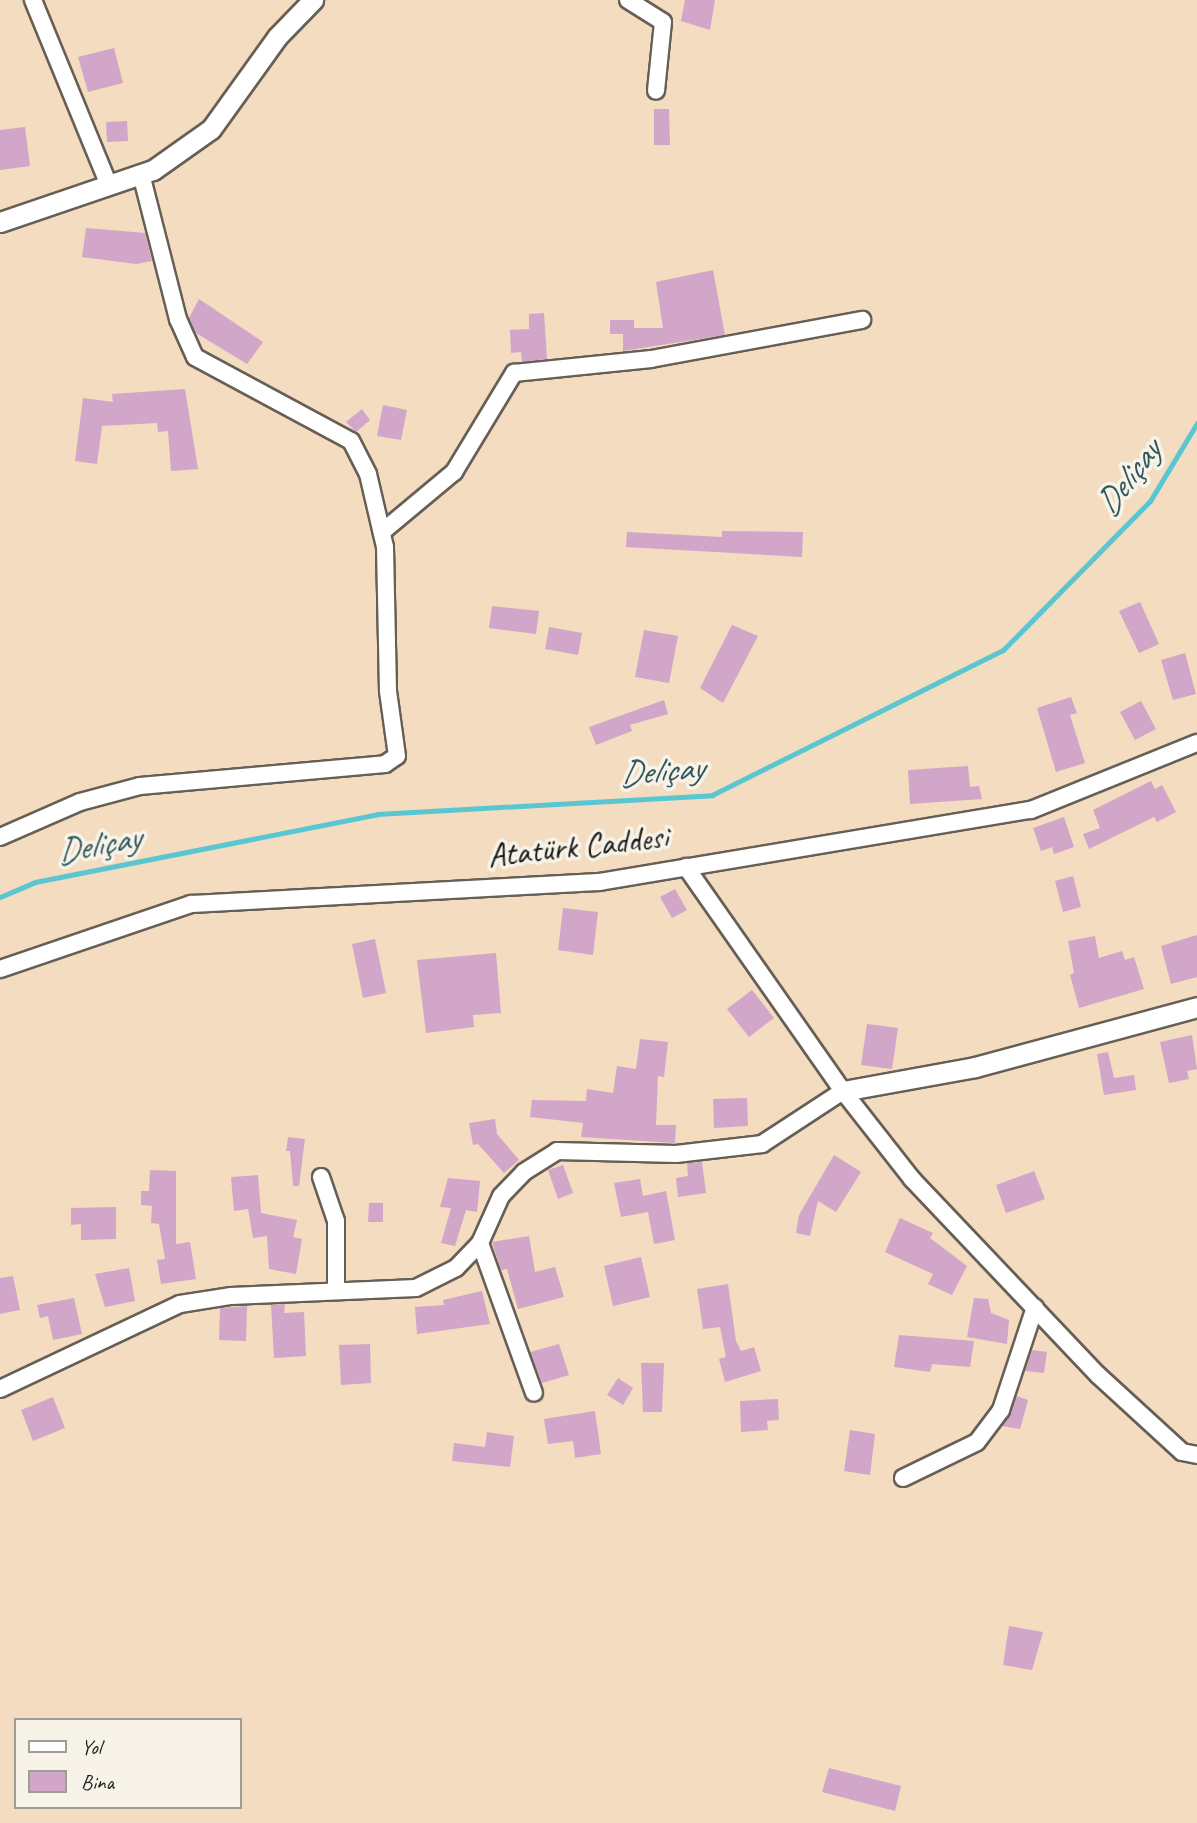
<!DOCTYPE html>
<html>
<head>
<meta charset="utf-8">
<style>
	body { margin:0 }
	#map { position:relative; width:1197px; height:1823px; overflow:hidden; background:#f3dcc0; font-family:Caveat,sans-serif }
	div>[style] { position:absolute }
	.stream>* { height:5px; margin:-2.5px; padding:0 2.5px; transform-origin:2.5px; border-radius:2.5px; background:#5ac6d2 }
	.building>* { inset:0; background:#d1a6c9 }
	.roads { filter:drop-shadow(2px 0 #675f55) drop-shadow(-2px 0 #675f55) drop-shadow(0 2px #675f55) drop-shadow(0 -2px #675f55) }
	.minor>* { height:16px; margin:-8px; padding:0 8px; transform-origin:8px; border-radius:8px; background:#fff }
	.tertiary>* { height:19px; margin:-9.5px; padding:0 9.5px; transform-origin:9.5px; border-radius:9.5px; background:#fff }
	span { translate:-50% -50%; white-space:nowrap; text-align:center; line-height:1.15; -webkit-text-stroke:7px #f7f3e8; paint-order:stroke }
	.street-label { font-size:33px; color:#1c1c1c }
	.water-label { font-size:35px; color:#32585c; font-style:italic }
	.legend { position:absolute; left:14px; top:1718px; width:228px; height:91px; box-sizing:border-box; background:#f7f3e8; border:2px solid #9f9d96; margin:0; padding:9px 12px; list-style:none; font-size:21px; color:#1c1c1c }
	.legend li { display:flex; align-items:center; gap:14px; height:35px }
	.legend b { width:35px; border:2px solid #9f9d96 }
</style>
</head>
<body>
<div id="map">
	<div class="stream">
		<div style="left:0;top:897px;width:38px;rotate:-23deg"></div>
		<div style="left:35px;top:882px;width:349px;rotate:-11.2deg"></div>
		<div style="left:377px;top:814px;width:336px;rotate:-3.2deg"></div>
		<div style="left:712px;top:795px;width:325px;rotate:-26.5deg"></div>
		<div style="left:1003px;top:650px;width:209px;rotate:-45.4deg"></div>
		<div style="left:1150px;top:501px;width:91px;rotate:-58.9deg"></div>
	</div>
	<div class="building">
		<div style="clip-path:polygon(685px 0,715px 0,710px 30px,681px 21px)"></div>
		<div style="clip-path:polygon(114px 48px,123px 83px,88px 92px,78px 57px)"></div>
		<div style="clip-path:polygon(654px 109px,669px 109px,670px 145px,654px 145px)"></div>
		<div style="clip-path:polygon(127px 121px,128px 141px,107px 142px,106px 122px)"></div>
		<div style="clip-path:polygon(25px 127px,30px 166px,0 170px,0 130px)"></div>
		<div style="clip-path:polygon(86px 228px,145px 233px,152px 261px,136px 264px,82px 257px)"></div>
		<div style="clip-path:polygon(713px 270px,725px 335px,623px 351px,623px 334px,610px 334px,610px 320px,634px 320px,634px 328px,663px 328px,656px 282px)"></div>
		<div style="clip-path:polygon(199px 299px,263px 342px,247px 364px,196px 333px,189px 318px)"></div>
		<div style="clip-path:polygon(544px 313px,547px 359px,522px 362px,521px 352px,511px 353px,510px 330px,529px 329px,529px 314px)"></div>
		<div style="clip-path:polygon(185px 389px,198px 469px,171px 471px,168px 431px,158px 432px,157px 423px,102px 426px,97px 464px,75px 461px,83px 398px,113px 402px,112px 394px)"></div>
		<div style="clip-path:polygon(383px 405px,407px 410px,401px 440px,377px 436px)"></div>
		<div style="clip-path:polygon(362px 409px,370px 420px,356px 432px,346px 422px)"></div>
		<div style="clip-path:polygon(722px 531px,803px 532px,802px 557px,626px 547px,627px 532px,722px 537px)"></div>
		<div style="clip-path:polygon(1140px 602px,1159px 644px,1139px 653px,1119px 611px)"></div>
		<div style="clip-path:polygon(492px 606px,539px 611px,536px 634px,489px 628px)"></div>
		<div style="clip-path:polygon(732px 625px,758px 636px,723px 703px,700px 688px)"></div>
		<div style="clip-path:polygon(549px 627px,582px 633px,578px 655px,545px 649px)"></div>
		<div style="clip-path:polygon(644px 630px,678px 636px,669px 683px,635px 677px)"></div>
		<div style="clip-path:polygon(1185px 653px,1196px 694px,1173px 700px,1161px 660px)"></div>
		<div style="clip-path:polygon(1071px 697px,1077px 713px,1070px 715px,1085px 763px,1056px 772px,1037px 708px)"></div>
		<div style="clip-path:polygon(664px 700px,668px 714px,630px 725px,632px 731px,596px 745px,589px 727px)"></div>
		<div style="clip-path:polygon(1141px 701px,1156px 729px,1135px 740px,1120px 712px)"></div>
		<div style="clip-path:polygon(968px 766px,970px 787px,979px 786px,982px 799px,910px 804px,908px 770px)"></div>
		<div style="clip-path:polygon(1151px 781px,1155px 789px,1162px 785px,1176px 812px,1157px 822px,1154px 817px,1089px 849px,1083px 834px,1100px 828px,1093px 810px)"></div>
		<div style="clip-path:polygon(1064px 817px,1074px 847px,1054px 854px,1052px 847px,1041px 851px,1033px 828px)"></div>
		<div style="clip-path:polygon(1073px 876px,1081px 907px,1063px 912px,1055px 881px)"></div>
		<div style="clip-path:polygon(675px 889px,687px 910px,672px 918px,660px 897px)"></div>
		<div style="clip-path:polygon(563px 908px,598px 912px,593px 955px,558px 950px)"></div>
		<div style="clip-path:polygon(1197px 935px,1197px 977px,1171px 984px,1161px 946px)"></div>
		<div style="clip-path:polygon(1095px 936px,1099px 958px,1122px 951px,1125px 960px,1134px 957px,1144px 989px,1079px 1008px,1070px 975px,1074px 973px,1068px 941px)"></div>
		<div style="clip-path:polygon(375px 939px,386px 993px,363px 998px,352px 944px)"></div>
		<div style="clip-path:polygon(496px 953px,501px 1013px,473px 1015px,474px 1027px,426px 1033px,417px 960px)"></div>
		<div style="clip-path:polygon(752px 990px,774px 1018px,749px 1037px,727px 1009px)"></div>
		<div style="clip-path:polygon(867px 1024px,898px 1028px,892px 1069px,861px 1065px)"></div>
		<div style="clip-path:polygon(1192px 1035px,1197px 1069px,1187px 1071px,1189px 1079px,1169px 1083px,1160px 1042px)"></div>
		<div style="clip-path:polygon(640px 1039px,668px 1042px,664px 1077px,658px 1076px,656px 1125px,676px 1125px,675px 1143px,581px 1137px,583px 1123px,530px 1117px,532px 1100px,586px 1101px,587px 1089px,613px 1093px,617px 1066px,636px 1069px)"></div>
		<div style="clip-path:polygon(1108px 1052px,1114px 1078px,1134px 1075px,1136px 1090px,1104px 1095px,1097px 1054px)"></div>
		<div style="clip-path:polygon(747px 1098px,748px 1126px,714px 1128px,713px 1099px)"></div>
		<div style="clip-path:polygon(495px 1119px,497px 1134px,519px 1160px,504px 1173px,478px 1144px,473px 1145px,469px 1123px)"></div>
		<div style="clip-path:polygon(288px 1137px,305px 1139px,299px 1186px,293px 1186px,290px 1151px,286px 1151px)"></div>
		<div style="clip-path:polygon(834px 1155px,861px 1172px,836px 1212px,818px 1201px,810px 1236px,796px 1233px,799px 1215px)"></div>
		<div style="clip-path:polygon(702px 1162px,706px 1193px,678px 1197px,676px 1178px,688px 1176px,687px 1163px)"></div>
		<div style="clip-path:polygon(563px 1165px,573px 1193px,558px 1199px,548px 1170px)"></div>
		<div style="clip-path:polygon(150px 1170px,176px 1171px,176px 1244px,190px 1242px,196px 1279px,161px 1284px,157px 1260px,165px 1259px,159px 1224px,151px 1223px,152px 1206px,141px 1205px,141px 1191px,149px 1191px)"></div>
		<div style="clip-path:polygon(1034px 1171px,1045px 1199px,1006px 1213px,996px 1185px)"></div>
		<div style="clip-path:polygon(258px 1175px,261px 1213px,297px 1220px,293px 1237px,302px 1239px,296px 1274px,269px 1269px,267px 1236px,253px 1238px,248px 1209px,234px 1211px,231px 1177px)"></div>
		<div style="clip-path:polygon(448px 1178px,480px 1181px,477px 1212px,466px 1210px,455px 1246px,441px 1243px,451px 1208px,440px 1207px)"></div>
		<div style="clip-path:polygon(640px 1179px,643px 1196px,666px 1191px,675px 1240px,654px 1244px,648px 1212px,621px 1217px,614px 1183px)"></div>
		<div style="clip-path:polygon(369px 1203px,383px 1203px,383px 1222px,368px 1222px)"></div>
		<div style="clip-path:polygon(116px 1207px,116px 1239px,81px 1240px,81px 1224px,71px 1225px,71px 1208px)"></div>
		<div style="clip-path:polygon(900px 1218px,933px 1233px,930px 1238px,967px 1266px,952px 1295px,928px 1284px,933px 1274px,885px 1252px)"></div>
		<div style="clip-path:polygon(529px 1236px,535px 1272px,555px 1267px,564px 1297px,518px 1309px,507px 1269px,501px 1270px,492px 1242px)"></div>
		<div style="clip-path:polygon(641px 1257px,650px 1297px,613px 1306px,604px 1266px)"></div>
		<div style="clip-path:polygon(129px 1268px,135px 1301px,105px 1307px,95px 1274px)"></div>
		<div style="clip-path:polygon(13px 1276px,20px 1310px,0 1314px,0 1278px)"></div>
		<div style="clip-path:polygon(728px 1284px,736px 1341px,741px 1351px,754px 1347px,761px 1371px,725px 1382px,719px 1359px,726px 1357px,720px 1327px,703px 1329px,697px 1289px)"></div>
		<div style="clip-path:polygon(482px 1291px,490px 1324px,417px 1334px,415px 1307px,444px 1305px,443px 1300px)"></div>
		<div style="clip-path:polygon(74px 1298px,82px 1334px,53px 1340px,48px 1316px,40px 1318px,37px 1305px)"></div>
		<div style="clip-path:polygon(974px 1298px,988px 1299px,991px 1313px,1009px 1320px,1007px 1344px,967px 1337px)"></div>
		<div style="clip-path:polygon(285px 1304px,284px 1313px,304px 1312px,306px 1356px,274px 1358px,271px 1305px)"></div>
		<div style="clip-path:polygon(247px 1306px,246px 1341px,219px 1340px,220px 1308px)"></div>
		<div style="clip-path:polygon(899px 1335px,974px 1341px,970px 1367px,932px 1364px,930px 1372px,894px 1367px)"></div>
		<div style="clip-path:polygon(370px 1344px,371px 1383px,341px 1385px,339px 1345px)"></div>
		<div style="clip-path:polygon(559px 1344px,569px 1375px,542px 1383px,530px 1352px)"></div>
		<div style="clip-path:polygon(1032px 1350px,1047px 1352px,1044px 1373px,1025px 1371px)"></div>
		<div style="clip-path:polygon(641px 1363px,664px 1363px,662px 1412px,643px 1412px)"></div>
		<div style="clip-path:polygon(618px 1378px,633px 1388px,623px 1405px,607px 1395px)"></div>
		<div style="clip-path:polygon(1017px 1396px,1028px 1400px,1020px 1429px,1002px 1426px)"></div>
		<div style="clip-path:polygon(53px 1397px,65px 1428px,33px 1441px,21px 1410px)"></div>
		<div style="clip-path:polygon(778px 1399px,779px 1420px,767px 1421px,768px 1430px,741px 1432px,740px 1401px)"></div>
		<div style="clip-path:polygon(595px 1411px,601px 1454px,575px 1458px,573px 1441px,548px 1444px,544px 1419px)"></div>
		<div style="clip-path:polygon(850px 1430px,875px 1434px,870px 1475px,844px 1471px)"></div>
		<div style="clip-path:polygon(487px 1432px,514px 1436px,510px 1467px,452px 1461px,454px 1443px,485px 1447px)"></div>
		<div style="clip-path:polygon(1009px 1626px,1043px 1632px,1032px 1670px,1003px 1665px)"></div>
		<div style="clip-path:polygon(829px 1768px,901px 1786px,895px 1811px,822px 1792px)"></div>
	</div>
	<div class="roads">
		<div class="minor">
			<div style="left:33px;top:0;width:200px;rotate:67.7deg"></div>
			<div style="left:628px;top:0;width:41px;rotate:32.2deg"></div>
			<div style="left:663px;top:22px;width:69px;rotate:95.8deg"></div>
			<div style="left:382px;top:532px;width:94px;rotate:-39.8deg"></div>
			<div style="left:454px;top:472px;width:116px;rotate:-58.8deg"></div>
			<div style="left:514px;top:373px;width:138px;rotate:-5.8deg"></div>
			<div style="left:651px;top:359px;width:215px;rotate:-10.5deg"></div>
			<div style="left:0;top:837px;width:87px;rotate:-23.6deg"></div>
			<div style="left:80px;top:802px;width:62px;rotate:-14.9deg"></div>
			<div style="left:140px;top:786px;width:246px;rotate:-5.1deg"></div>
			<div style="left:385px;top:764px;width:14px;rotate:-34deg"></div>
			<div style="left:397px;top:756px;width:66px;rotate:-97.9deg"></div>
			<div style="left:388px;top:691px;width:144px;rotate:-91.2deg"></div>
			<div style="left:385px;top:547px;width:75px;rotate:-103.1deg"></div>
			<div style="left:368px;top:474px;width:37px;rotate:-117deg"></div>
			<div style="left:351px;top:441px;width:177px;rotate:-151.7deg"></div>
			<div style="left:195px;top:357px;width:42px;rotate:-114.1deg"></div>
			<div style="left:178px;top:319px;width:150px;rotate:-104.3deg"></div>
			<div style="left:686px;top:867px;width:274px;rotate:55deg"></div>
			<div style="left:843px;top:1091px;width:112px;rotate:51.9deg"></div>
			<div style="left:912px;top:1179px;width:270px;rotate:46.5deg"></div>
			<div style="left:1098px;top:1375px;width:114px;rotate:42.5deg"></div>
			<div style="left:1182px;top:1452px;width:15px;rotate:11deg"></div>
			<div style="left:0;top:969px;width:202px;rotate:-18.8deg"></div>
			<div style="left:191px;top:904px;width:409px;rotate:-3.1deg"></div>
			<div style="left:599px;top:882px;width:438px;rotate:-9.5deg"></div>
			<div style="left:1031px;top:810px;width:179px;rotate:-22deg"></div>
			<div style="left:321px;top:1177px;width:46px;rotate:71.2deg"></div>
			<div style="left:336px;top:1221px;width:70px;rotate:90deg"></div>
			<div style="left:480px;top:1243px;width:159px;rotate:70.2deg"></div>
			<div style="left:0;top:1389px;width:199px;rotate:-25.3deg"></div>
			<div style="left:180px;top:1304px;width:52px;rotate:-8.9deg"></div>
			<div style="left:231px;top:1296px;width:185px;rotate:-2.5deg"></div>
			<div style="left:416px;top:1288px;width:45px;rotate:-26.6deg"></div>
			<div style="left:456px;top:1268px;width:35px;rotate:-46deg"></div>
			<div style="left:480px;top:1243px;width:51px;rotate:-65.9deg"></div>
			<div style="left:501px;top:1196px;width:33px;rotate:-46deg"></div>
			<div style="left:524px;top:1172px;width:39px;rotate:-32deg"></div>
			<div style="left:557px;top:1151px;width:119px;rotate:1.4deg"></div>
			<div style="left:676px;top:1154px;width:87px;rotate:-6.6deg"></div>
			<div style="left:762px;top:1144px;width:97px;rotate:-33.2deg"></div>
			<div style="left:903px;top:1478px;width:82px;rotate:-25.9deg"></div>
			<div style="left:977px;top:1442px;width:40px;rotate:-53deg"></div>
			<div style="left:1001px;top:1410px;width:108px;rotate:-71.7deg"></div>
		</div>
		<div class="tertiary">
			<div style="left:0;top:222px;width:162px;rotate:-18.8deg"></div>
			<div style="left:153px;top:170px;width:71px;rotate:-35.3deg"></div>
			<div style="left:211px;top:129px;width:113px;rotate:-54.3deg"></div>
			<div style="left:277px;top:37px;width:52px;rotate:-45.8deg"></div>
			<div style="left:843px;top:1091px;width:134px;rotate:-10.3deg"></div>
			<div style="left:975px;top:1067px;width:230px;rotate:-15.1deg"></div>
		</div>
	</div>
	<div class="street-label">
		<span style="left:578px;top:847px;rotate:-6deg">Atatürk Caddesi</span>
	</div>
	<div class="water-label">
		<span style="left:1128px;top:478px;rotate:-53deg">Deliçay</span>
		<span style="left:661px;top:771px;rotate:-5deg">Deliçay</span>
		<span style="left:98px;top:845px;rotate:-11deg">Deliçay</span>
	</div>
	<ul class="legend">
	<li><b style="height:9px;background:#fff"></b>Yol</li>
	<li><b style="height:19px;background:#d1a6c9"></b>Bina</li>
	</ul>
</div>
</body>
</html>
